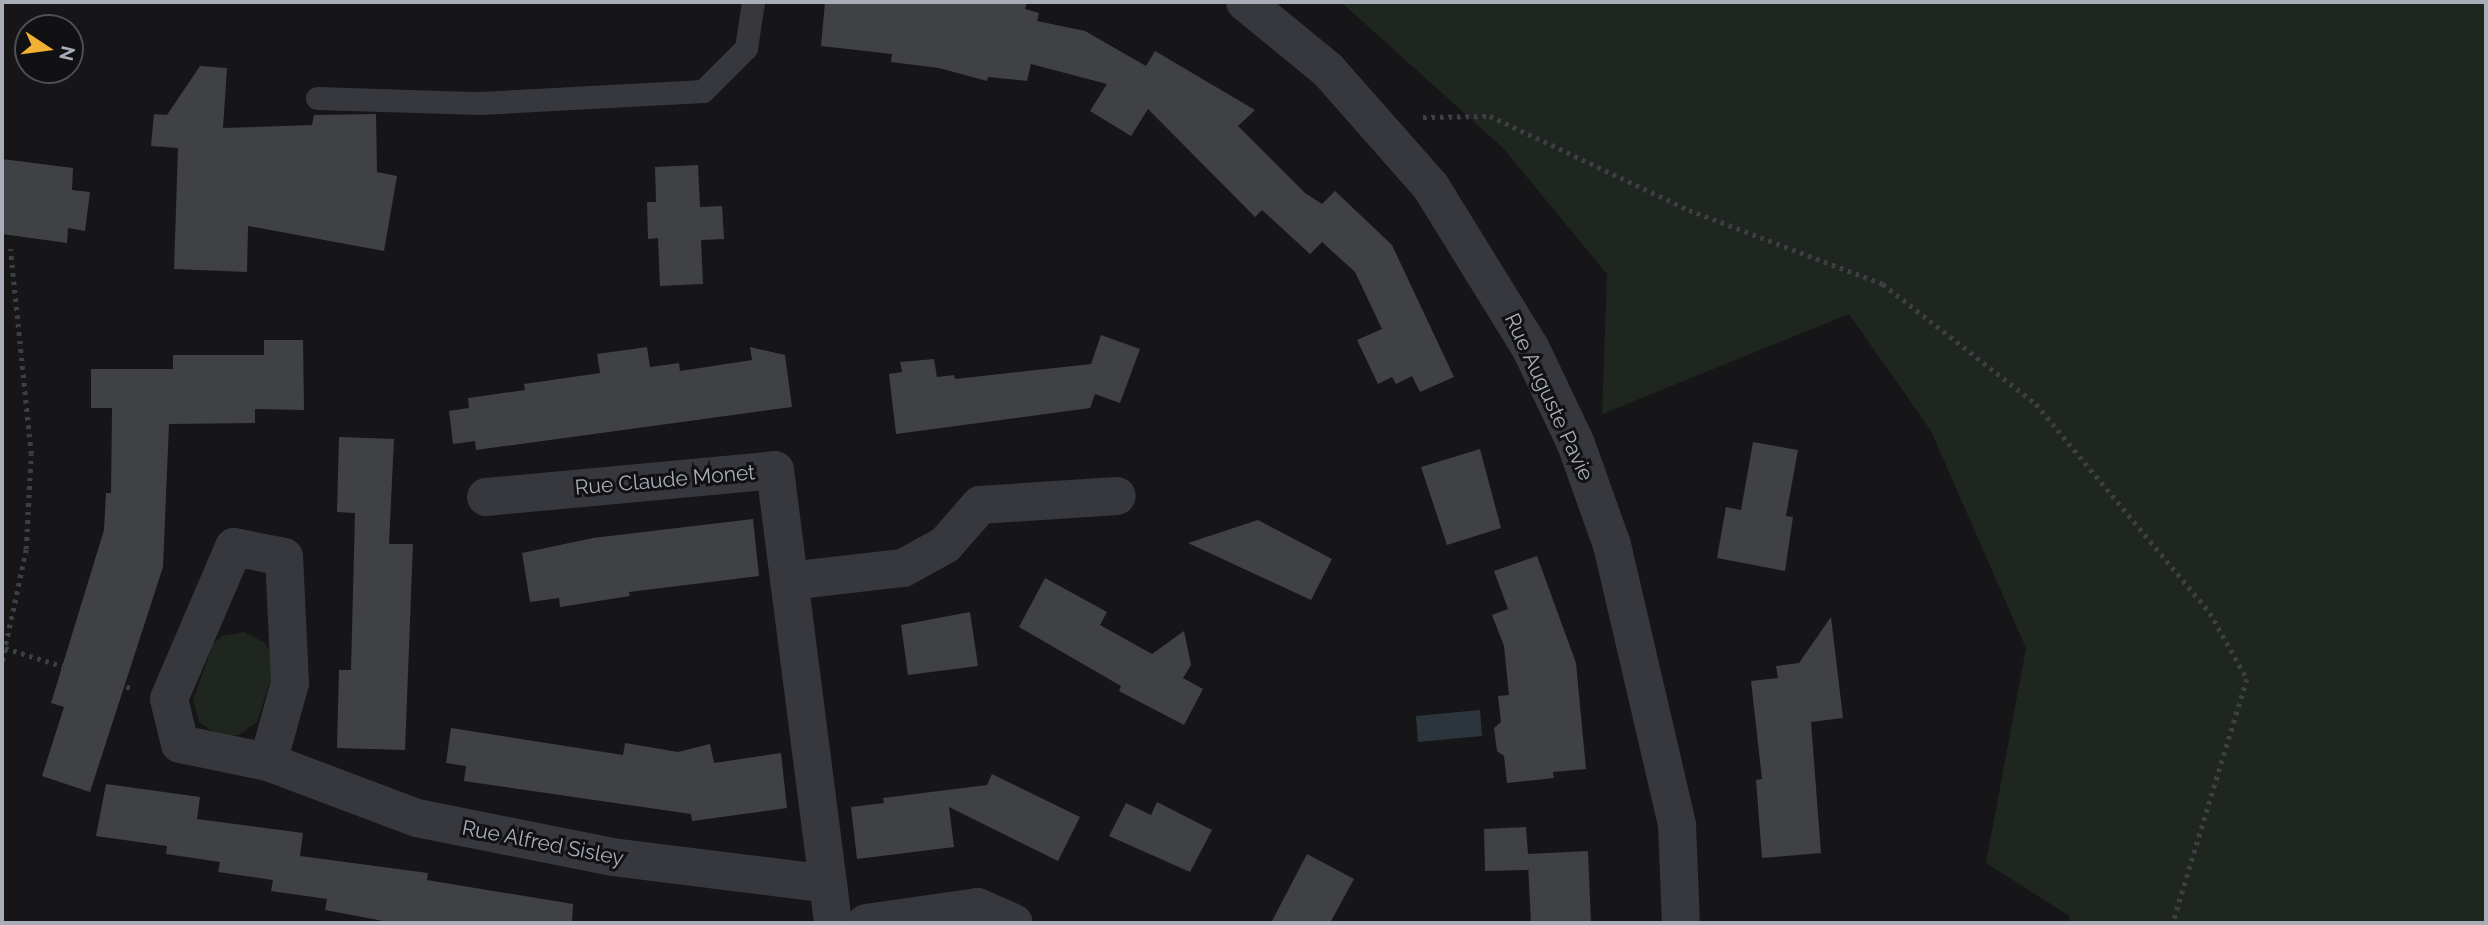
<!DOCTYPE html>
<html>
<head>
<meta charset="utf-8">
<style>
	body { margin:0 }
	#map { position:relative; width:2488px; height:925px; overflow:hidden; background:#161618; font-family:Raleway,sans-serif }
	div>[style] { position:absolute }
	.green>* { inset:0; background:#1e261f }
	.water>* { inset:0; background:#2c353c }
	.building>* { inset:0; background:#404145 }
	.path>* { height:4.5px; margin-top:-2.25px; transform-origin:0; background:repeating-linear-gradient(90deg,#3d3f44 0 3.5px,transparent 0 8.5px) }
	.lane>* { height:23px; margin:-11.5px; padding:0 11.5px; transform-origin:11.5px; border-radius:11.5px; background:#37383d }
	.street>* { height:38px; margin:-19px; padding:0 19px; transform-origin:19px; border-radius:19px; background:#37383d }
	span { translate:-50% -50%; white-space:nowrap; text-align:center; line-height:1.15; -webkit-text-stroke:6px #111113; paint-order:stroke }
	.street-label { font-size:21px; color:#a8adb8 }
	.frame { position:absolute; inset:0; border:4px solid #a8adb8; pointer-events:none }
	.north { position:absolute; left:14px; top:14px; width:70px; height:70px; box-sizing:border-box; background:#111113; border:2px solid #4d4f55; border-radius:50%; rotate:103deg; font-size:19px; font-weight:700; line-height:28px; text-align:center; color:#a8adb8 }
	.north::after { content:''; display:block; margin:auto; width:24px; height:32px; background:#f2b134; clip-path:polygon(50% 0,100% 100%,50% 72%,0 100%) }
</style>
</head>
<body>
<div id="map">
	<div class="green">
		<div style="clip-path:polygon(1341px 2px,2486px 2px,2486px 923px,2071px 923px,2068px 915px,1986px 863px,2026px 648px,1931px 431px,1849px 314px,1602px 414px,1607px 274px,1503px 148px)"></div>
		<div style="clip-path:polygon(244px 632px,265px 643px,271px 653px,272px 676px,257px 722px,239px 735px,217px 735px,199px 722px,193px 700px,213px 644px,222px 636px)"></div>
	</div>
	<div class="water">
		<div style="clip-path:polygon(1480px 710px,1482px 736px,1418px 742px,1416px 716px)"></div>
	</div>
	<div class="building">
		<div style="clip-path:polygon(825px 2px,1027px 2px,1025px 9px,1039px 13px,1037px 21px,1085px 31px,1146px 66px,1155px 51px,1255px 110px,1238px 126px,1305px 193px,1322px 204px,1335px 191px,1392px 245px,1454px 377px,1420px 392px,1412px 376px,1396px 384px,1392px 377px,1378px 384px,1357px 340px,1382px 329px,1355px 272px,1322px 242px,1310px 254px,1262px 210px,1255px 217px,1148px 109px,1131px 136px,1090px 111px,1107px 84px,1031px 64px,1027px 81px,988px 77px,987px 81px,939px 68px,891px 62px,892px 54px,821px 46px)"></div>
		<div style="clip-path:polygon(200px 66px,227px 68px,223px 128px,312px 125px,314px 115px,376px 114px,377px 172px,397px 176px,384px 251px,248px 226px,247px 272px,174px 269px,178px 148px,151px 146px,154px 114px,167px 115px)"></div>
		<div style="clip-path:polygon(2px 159px,73px 168px,72px 190px,90px 192px,85px 231px,68px 228px,67px 243px,2px 234px)"></div>
		<div style="clip-path:polygon(698px 165px,700px 207px,722px 206px,724px 239px,701px 240px,703px 284px,660px 286px,658px 238px,648px 239px,647px 202px,656px 202px,655px 167px)"></div>
		<div style="clip-path:polygon(1101px 335px,1140px 349px,1120px 403px,1095px 394px,1090px 408px,896px 434px,889px 374px,902px 372px,900px 362px,934px 359px,937px 377px,954px 375px,955px 379px,1091px 364px)"></div>
		<div style="clip-path:polygon(264px 340px,303px 340px,304px 410px,255px 409px,255px 423px,169px 424px,163px 567px,90px 792px,42px 776px,64px 707px,51px 703px,104px 530px,106px 493px,111px 493px,112px 408px,91px 408px,91px 369px,173px 369px,173px 355px,264px 355px)"></div>
		<div style="clip-path:polygon(647px 347px,650px 367px,679px 363px,680px 371px,752px 360px,750px 347px,785px 355px,792px 407px,476px 450px,475px 441px,453px 444px,449px 411px,469px 408px,468px 398px,525px 390px,524px 384px,600px 373px,597px 354px)"></div>
		<div style="clip-path:polygon(339px 437px,394px 439px,389px 544px,413px 544px,405px 750px,337px 748px,339px 670px,351px 670px,355px 513px,337px 512px)"></div>
		<div style="clip-path:polygon(1753px 442px,1798px 450px,1786px 516px,1793px 517px,1785px 571px,1717px 558px,1726px 507px,1741px 510px)"></div>
		<div style="clip-path:polygon(1480px 449px,1501px 528px,1447px 545px,1421px 467px)"></div>
		<div style="clip-path:polygon(753px 519px,759px 576px,629px 592px,630px 596px,560px 607px,559px 598px,530px 602px,522px 553px,593px 538px)"></div>
		<div style="clip-path:polygon(1258px 520px,1332px 559px,1311px 600px,1188px 543px)"></div>
		<div style="clip-path:polygon(1537px 556px,1576px 663px,1586px 769px,1553px 772px,1554px 778px,1507px 783px,1504px 756px,1497px 751px,1494px 728px,1501px 722px,1498px 696px,1509px 695px,1504px 646px,1492px 615px,1508px 609px,1494px 571px)"></div>
		<div style="clip-path:polygon(1045px 578px,1107px 612px,1100px 625px,1152px 654px,1184px 631px,1191px 665px,1183px 678px,1203px 689px,1184px 725px,1119px 691px,1121px 686px,1019px 627px)"></div>
		<div style="clip-path:polygon(970px 612px,978px 666px,908px 675px,901px 625px)"></div>
		<div style="clip-path:polygon(1831px 617px,1843px 718px,1811px 722px,1821px 853px,1762px 858px,1756px 780px,1762px 779px,1751px 681px,1778px 678px,1776px 666px,1799px 663px)"></div>
		<div style="clip-path:polygon(451px 728px,623px 755px,625px 743px,678px 752px,710px 744px,714px 763px,781px 753px,787px 808px,692px 821px,691px 814px,464px 781px,466px 766px,446px 763px)"></div>
		<div style="clip-path:polygon(992px 774px,1080px 817px,1058px 861px,949px 807px,954px 847px,857px 859px,851px 807px,884px 803px,883px 798px,987px 785px)"></div>
		<div style="clip-path:polygon(106px 784px,200px 797px,197px 819px,303px 833px,300px 856px,428px 873px,427px 880px,573px 904px,572px 923px,394px 923px,325px 910px,327px 899px,271px 891px,273px 880px,218px 872px,220px 862px,166px 854px,167px 846px,96px 836px)"></div>
		<div style="clip-path:polygon(1157px 802px,1212px 830px,1190px 872px,1109px 836px,1126px 803px,1151px 815px)"></div>
		<div style="clip-path:polygon(1526px 827px,1528px 854px,1588px 851px,1591px 923px,1531px 923px,1528px 864px,1528px 870px,1485px 871px,1484px 829px)"></div>
		<div style="clip-path:polygon(1307px 854px,1354px 879px,1330px 923px,1271px 923px)"></div>
	</div>
	<div class="path">
		<div style="left:1423px;top:117px;width:67px;rotate:-0.9deg"></div>
		<div style="left:1490px;top:116px;width:220px;rotate:25.3deg"></div>
		<div style="left:1689px;top:210px;width:208px;rotate:20.9deg"></div>
		<div style="left:1883px;top:284px;width:194px;rotate:38.1deg"></div>
		<div style="left:2036px;top:404px;width:272px;rotate:50.2deg"></div>
		<div style="left:2210px;top:613px;width:76px;rotate:60.7deg"></div>
		<div style="left:2247px;top:679px;width:255px;rotate:106.9deg"></div>
		<div style="left:5px;top:648px;width:132px;rotate:17.6deg"></div>
		<div style="left:2px;top:661px;width:115px;rotate:-77.9deg"></div>
		<div style="left:26px;top:549px;width:95px;rotate:-87deg"></div>
		<div style="left:31px;top:454px;width:206px;rotate:-95.8deg"></div>
	</div>
	<div class="lane">
		<div style="left:317px;top:98px;width:163px;rotate:1.8deg"></div>
		<div style="left:480px;top:103px;width:223px;rotate:-3.1deg"></div>
		<div style="left:703px;top:91px;width:61px;rotate:-45deg"></div>
		<div style="left:746px;top:48px;width:47px;rotate:-81.3deg"></div>
	</div>
	<div class="street">
		<div style="left:1245px;top:2px;width:107px;rotate:39.3deg"></div>
		<div style="left:1328px;top:70px;width:156px;rotate:48.6deg"></div>
		<div style="left:1431px;top:187px;width:188px;rotate:58.3deg"></div>
		<div style="left:1530px;top:347px;width:107px;rotate:64.6deg"></div>
		<div style="left:1576px;top:444px;width:107px;rotate:70.4deg"></div>
		<div style="left:1612px;top:545px;width:287px;rotate:76.9deg"></div>
		<div style="left:1677px;top:825px;width:98px;rotate:87.7deg"></div>
		<div style="left:486px;top:497px;width:290px;rotate:-5.3deg"></div>
		<div style="left:775px;top:470px;width:457px;rotate:82.7deg"></div>
		<div style="left:789px;top:581px;width:115px;rotate:-6.5deg"></div>
		<div style="left:903px;top:568px;width:48px;rotate:-28.7deg"></div>
		<div style="left:945px;top:545px;width:53px;rotate:-48.8deg"></div>
		<div style="left:980px;top:505px;width:137px;rotate:-3.8deg"></div>
		<div style="left:268px;top:762px;width:82px;rotate:-74.4deg"></div>
		<div style="left:290px;top:683px;width:126px;rotate:-92.7deg"></div>
		<div style="left:284px;top:557px;width:51px;rotate:-168.7deg"></div>
		<div style="left:234px;top:547px;width:165px;rotate:113.2deg"></div>
		<div style="left:169px;top:699px;width:46px;rotate:76.3deg"></div>
		<div style="left:180px;top:744px;width:90px;rotate:11.6deg"></div>
		<div style="left:268px;top:762px;width:159px;rotate:20.6deg"></div>
		<div style="left:417px;top:818px;width:199px;rotate:11.3deg"></div>
		<div style="left:612px;top:857px;width:218px;rotate:7.1deg"></div>
		<div style="left:866px;top:923px;width:113px;rotate:-8.1deg"></div>
		<div style="left:978px;top:907px;width:39px;rotate:24deg"></div>
	</div>
	<div class="street-label">
		<span style="left:1549px;top:397px;rotate:65deg">Rue Auguste Pavie</span>
		<span style="left:665px;top:480px;rotate:-5deg">Rue Claude Monet</span>
		<span style="left:543px;top:843px;rotate:11deg">Rue Alfred Sisley</span>
	</div>
	<div class="frame"></div>
	<div class="north">N</div>
</div>
</body>
</html>
